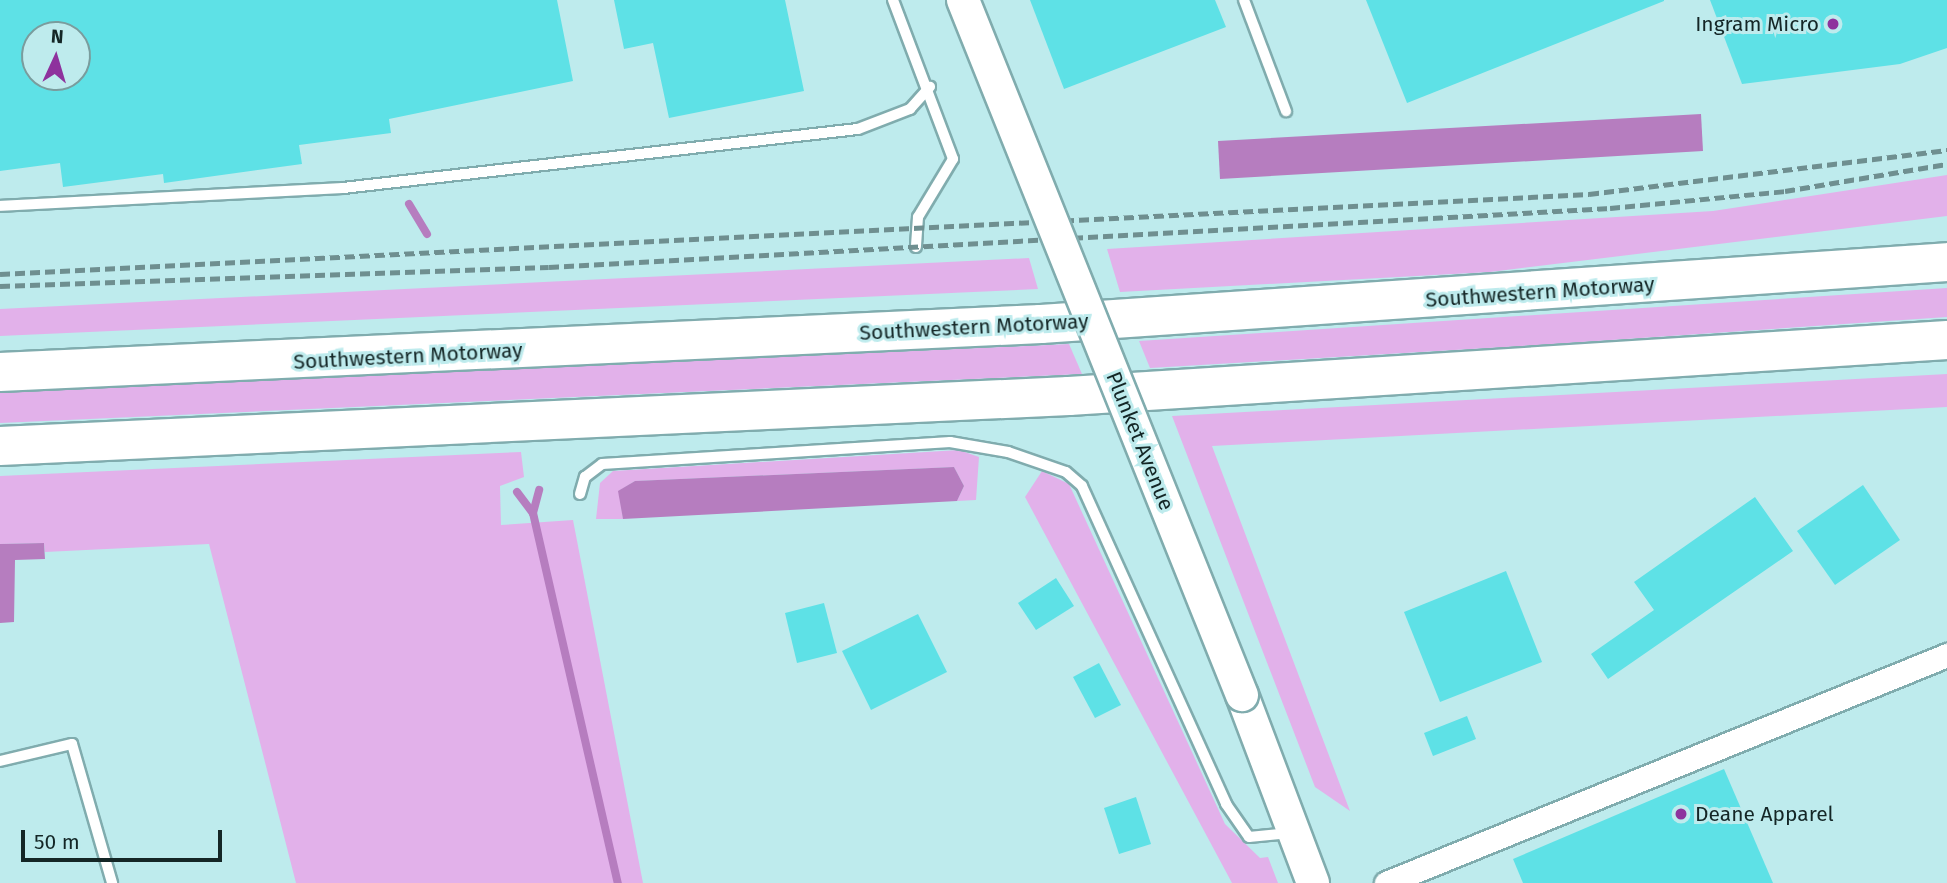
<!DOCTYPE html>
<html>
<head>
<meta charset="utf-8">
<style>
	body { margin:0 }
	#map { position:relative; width:1947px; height:883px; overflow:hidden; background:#beebed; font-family:"Fira Sans",sans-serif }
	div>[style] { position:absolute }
	.green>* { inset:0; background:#e2b1ea }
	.water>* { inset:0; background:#b67dbf }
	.stream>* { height:8px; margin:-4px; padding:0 4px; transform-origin:4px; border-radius:4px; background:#b67dbf }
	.building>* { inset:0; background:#5ee1e6 }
	.roads { filter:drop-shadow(2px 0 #80acae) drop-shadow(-2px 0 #80acae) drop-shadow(0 2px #80acae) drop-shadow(0 -2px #80acae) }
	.service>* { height:10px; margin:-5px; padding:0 5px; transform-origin:5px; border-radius:5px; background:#fff }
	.minor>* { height:23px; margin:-11.5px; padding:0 11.5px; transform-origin:11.5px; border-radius:11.5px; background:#fff }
	.secondary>* { height:32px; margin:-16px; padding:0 16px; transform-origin:16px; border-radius:16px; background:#fff }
	.motorway>* { height:38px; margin:-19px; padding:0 19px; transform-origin:19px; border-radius:19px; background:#fff }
	.rail>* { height:5px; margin-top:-2.5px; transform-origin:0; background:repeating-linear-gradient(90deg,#6f8f90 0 10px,transparent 0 15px) }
	.bridges { filter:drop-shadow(2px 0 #80acae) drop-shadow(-2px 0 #80acae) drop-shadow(0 2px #80acae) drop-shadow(0 -2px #80acae) }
	.secondary-bridge>* { height:32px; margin:-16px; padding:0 16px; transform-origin:16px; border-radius:16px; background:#fff }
	.dots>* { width:19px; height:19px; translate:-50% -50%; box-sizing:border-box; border:4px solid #beebed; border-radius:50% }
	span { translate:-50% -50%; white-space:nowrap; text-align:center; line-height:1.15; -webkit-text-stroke:6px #beebed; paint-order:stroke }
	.poi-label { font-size:21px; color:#142626 }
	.right { translate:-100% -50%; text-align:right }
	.left { translate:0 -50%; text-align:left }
	.street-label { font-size:21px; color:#142626 }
	.north { position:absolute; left:21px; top:21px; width:70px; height:70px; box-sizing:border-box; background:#beebed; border:2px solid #7a9c9d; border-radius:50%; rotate:4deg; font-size:19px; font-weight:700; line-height:28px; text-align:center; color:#142626 }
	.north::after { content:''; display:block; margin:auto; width:24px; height:32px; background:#8e329d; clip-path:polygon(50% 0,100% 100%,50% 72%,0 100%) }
	.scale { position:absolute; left:21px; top:830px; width:201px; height:32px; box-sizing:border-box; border:4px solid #142626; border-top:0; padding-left:9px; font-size:21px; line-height:24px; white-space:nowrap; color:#142626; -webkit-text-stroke:5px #beebed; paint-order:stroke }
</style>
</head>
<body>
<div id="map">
	<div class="green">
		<div style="clip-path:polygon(1947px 175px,1947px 216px,1490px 272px,1120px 292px,1107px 249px,1713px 211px)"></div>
		<div style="clip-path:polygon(1029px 258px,1038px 289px,0 336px,0 309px)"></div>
		<div style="clip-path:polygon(1947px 288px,1947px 317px,1538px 345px,1150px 368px,1139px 341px)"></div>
		<div style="clip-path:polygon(1069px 344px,1082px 374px,0 423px,0 392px)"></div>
		<div style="clip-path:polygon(1947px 374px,1947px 407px,1212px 446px,1350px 811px,1315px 787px,1172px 416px)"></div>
		<div style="clip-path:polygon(959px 450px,979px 457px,976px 500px,957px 501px,964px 486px,954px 467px,635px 481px,619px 491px,623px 519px,596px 519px,600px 483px,613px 471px)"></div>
		<div style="clip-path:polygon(521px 452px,524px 477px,500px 486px,501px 525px,573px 520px,643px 883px,296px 883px,209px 544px,45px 552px,44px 543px,0 544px,0 476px)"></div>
		<div style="clip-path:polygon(1042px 471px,1069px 484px,1225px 824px,1260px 858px,1268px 857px,1278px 883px,1232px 883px,1025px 497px)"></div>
	</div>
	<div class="water">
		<div style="clip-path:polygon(1701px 114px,1703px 151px,1220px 179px,1218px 141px)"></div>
		<div style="clip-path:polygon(954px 467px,964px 486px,957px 501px,623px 519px,618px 491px,635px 481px)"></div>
		<div style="clip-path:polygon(44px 543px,45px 559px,15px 560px,14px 622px,0 623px,0 544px)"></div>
	</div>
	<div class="stream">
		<div style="left:409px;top:204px;width:35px;rotate:59deg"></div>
		<div style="left:517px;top:492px;width:26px;rotate:53deg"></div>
		<div style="left:533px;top:513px;width:24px;rotate:-75deg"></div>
		<div style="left:533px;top:513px;width:380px;rotate:77.1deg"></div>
	</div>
	<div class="building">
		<div style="clip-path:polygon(evenodd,0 0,557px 0,573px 81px,389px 119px,391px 133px,299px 145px,302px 164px,164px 183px,163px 174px,63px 187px,60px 163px,0 171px,0 0,35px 35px,77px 35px,77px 77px,35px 77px,35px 35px)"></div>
		<div style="clip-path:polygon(614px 0,785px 0,804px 91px,669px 118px,653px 43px,624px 49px)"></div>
		<div style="clip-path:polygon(1030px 0,1215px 0,1226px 27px,1064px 89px)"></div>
		<div style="clip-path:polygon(1366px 0,1664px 0,1664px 1px,1407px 103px)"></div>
		<div style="clip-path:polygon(1710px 0,1947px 0,1947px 48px,1900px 64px,1742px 84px)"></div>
		<div style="clip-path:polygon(1863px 485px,1900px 540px,1835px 585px,1797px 531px)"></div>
		<div style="clip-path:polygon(1755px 497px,1793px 551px,1608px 679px,1591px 654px,1654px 610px,1634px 582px)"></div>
		<div style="clip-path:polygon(1506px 571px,1542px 662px,1440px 702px,1404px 612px)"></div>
		<div style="clip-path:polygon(1056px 578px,1074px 606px,1036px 630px,1018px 603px)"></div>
		<div style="clip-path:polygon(824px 603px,837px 653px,797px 663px,785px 613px)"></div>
		<div style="clip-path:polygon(918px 614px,947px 672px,871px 710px,842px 651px)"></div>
		<div style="clip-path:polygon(1099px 663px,1121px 705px,1095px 718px,1073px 677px)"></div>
		<div style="clip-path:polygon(1467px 716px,1476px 739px,1433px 756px,1424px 733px)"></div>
		<div style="clip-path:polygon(1724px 769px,1773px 883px,1523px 883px,1513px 859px)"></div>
		<div style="clip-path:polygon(1136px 797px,1151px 844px,1119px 854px,1104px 808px)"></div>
	</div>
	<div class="roads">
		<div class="service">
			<div style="left:893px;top:0;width:170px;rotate:69.3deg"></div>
			<div style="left:953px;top:159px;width:68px;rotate:121.1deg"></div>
			<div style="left:918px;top:217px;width:30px;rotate:94deg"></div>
			<div style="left:1244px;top:0;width:119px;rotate:69.3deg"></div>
			<div style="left:0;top:206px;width:343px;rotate:-3deg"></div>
			<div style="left:343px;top:188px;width:518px;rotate:-6.54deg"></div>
			<div style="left:858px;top:129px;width:56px;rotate:-21deg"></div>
			<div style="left:910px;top:109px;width:30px;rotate:-48deg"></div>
			<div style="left:580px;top:494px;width:18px;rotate:-74deg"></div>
			<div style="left:585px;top:477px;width:21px;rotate:-37deg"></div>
			<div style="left:602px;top:464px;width:349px;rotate:-3.6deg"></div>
			<div style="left:950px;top:442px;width:59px;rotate:9.8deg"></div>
			<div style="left:1008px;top:452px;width:61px;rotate:19deg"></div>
			<div style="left:1066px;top:472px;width:21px;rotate:41deg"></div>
			<div style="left:1082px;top:486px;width:349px;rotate:65.6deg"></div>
			<div style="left:1226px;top:804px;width:40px;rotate:55.1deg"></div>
			<div style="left:1249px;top:837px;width:41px;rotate:-5.6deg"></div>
			<div style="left:0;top:761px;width:74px;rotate:-13.3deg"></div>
			<div style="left:72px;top:744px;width:145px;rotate:73.9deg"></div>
		</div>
		<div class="minor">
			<div style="left:1386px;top:883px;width:606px;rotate:-22.12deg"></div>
		</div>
		<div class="secondary">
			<div style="left:1242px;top:695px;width:201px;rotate:69.3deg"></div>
		</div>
		<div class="motorway">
			<div style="left:0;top:372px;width:1042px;rotate:-2.64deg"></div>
			<div style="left:1041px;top:324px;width:908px;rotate:-3.91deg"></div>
			<div style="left:0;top:446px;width:1070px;rotate:-2.68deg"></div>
			<div style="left:1069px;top:396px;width:880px;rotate:-3.65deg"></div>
		</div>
	</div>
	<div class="rail">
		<div style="left:0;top:274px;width:1591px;rotate:-2.88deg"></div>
		<div style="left:1589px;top:194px;width:361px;rotate:-7deg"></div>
		<div style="left:0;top:286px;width:549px;rotate:-1.98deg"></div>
		<div style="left:549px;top:267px;width:1063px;rotate:-3.18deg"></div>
		<div style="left:1610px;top:208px;width:176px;rotate:-5.5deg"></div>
		<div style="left:1785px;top:191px;width:164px;rotate:-9.5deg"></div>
	</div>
	<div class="bridges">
		<div class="secondary-bridge">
			<div style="left:963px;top:0;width:749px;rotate:68.13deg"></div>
		</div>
	</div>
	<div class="dots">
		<div style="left:1833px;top:24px;background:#8e329d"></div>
		<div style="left:1681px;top:814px;background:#8e329d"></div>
	</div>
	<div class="poi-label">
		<span class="right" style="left:1819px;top:24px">Ingram Micro</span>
		<span class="left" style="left:1695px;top:814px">Deane Apparel</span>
	</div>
	<div class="street-label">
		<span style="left:1540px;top:292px;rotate:-4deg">Southwestern Motorway</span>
		<span style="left:974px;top:327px;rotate:-3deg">Southwestern Motorway</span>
		<span style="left:408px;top:356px;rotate:-3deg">Southwestern Motorway</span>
		<span style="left:1140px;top:441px;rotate:68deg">Plunket Avenue</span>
	</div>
	<div class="north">N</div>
	<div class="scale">50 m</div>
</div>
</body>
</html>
